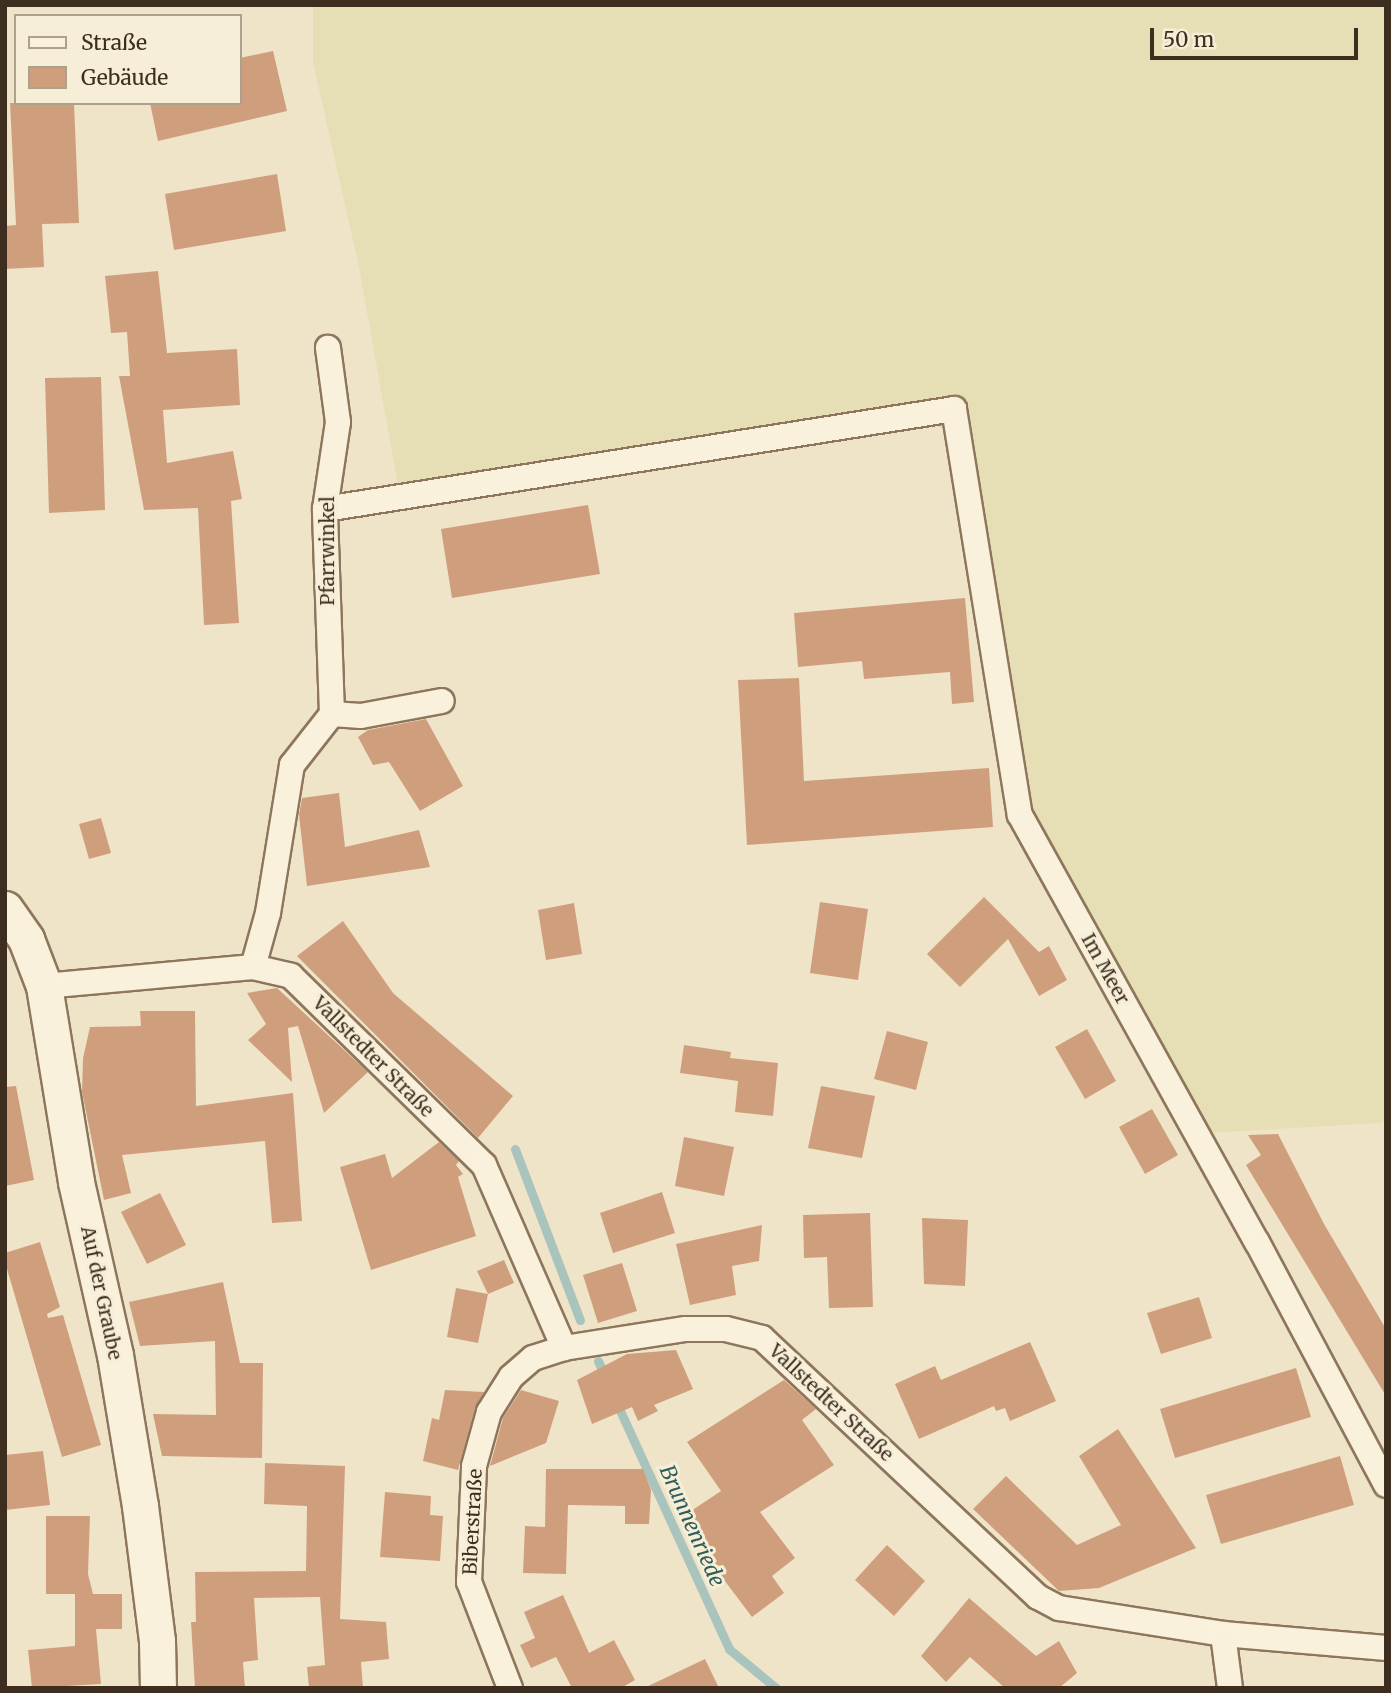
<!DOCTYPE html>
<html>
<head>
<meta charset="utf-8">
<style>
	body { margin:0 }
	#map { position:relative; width:1391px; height:1693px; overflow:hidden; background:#f0e4c8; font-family:Merriweather,serif }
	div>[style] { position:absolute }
	.farmland>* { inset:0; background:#e6deb5 }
	.stream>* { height:9px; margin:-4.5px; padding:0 4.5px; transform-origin:4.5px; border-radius:4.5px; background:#a9c4bc }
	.building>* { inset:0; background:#cf9f7d }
	.roads { filter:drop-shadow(2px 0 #8d765c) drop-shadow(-2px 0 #8d765c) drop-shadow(0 2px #8d765c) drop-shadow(0 -2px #8d765c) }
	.street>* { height:24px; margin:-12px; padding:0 12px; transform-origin:12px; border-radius:12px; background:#faf1dc }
	.secondary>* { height:35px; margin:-17.5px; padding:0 17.5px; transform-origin:17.5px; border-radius:17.5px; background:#faf1dc }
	span { translate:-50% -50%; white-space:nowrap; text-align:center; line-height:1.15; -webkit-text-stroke:6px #f7eed8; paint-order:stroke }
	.street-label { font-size:19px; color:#3d2e20 }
	.water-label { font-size:21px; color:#2f5d5a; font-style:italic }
	.frame { position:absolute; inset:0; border:7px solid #3d2e20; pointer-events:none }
	.legend { position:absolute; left:14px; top:14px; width:228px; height:91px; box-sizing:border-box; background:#f7eed8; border:2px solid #ada18e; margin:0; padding:9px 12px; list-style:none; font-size:21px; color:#3d2e20 }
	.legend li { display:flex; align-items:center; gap:14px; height:35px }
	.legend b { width:35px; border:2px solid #ada18e }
	.scale { position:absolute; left:1150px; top:28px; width:208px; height:32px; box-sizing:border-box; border:4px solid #3d2e20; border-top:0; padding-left:9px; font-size:21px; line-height:24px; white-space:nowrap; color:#3d2e20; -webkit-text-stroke:5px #f7eed8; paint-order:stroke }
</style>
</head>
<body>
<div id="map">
	<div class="farmland">
		<div style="clip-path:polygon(313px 5px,1386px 5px,1386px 1118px,1381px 1123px,1188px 1134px,1013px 822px,946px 429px,922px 422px,402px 508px,359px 267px,313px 62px)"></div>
	</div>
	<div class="stream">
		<div style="left:515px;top:1149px;width:183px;rotate:69.2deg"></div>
		<div style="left:598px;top:1361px;width:19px;rotate:65deg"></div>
		<div style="left:617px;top:1404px;width:269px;rotate:65.4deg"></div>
		<div style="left:729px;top:1649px;width:61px;rotate:39.7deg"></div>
	</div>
	<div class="building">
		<div style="clip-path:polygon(273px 51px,287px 111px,158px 141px,150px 103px,240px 103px,240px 58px)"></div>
		<div style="clip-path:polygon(10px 103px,74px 103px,79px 223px,42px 224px,44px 267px,5px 269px,5px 226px,16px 225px)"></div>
		<div style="clip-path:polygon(277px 174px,286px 231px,174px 250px,165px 194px)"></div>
		<div style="clip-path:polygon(158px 271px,167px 353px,237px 349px,240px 405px,163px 410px,167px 463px,233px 451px,242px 499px,231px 501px,239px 623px,204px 625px,198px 508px,144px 510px,119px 376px,130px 376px,127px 332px,111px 333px,105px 276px)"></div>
		<div style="clip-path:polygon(101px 377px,105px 510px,49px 513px,45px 378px)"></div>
		<div style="clip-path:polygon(588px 505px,600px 574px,452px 598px,441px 529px)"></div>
		<div style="clip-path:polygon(965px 598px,974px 702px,952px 704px,950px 672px,864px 679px,862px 661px,798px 667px,794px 613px)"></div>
		<div style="clip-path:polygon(799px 678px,804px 781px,989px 768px,993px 827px,747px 845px,738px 680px)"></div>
		<div style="clip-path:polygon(426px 719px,463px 786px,420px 811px,389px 762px,373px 765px,358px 737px,368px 730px)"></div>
		<div style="clip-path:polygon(339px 793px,345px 847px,419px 830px,430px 867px,307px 886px,299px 815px,302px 798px)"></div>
		<div style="clip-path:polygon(101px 818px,111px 853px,89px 859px,79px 824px)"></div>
		<div style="clip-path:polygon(984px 897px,1039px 952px,1049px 946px,1067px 980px,1039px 996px,1008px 939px,960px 987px,927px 954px)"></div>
		<div style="clip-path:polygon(820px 902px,868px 909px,858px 980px,810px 973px)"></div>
		<div style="clip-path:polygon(574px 903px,582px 954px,546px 960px,538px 910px)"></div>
		<div style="clip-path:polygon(343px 921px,393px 993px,513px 1096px,478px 1138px,297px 956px)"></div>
		<div style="clip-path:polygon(277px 988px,368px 1072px,324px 1113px,298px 1026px,288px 1028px,292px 1082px,248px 1040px,266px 1024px,247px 993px)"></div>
		<div style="clip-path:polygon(140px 1011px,195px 1011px,196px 1106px,293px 1093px,302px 1221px,272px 1223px,265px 1141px,122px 1155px,131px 1193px,104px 1200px,82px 1092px,83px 1058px,90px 1027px,141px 1026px)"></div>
		<div style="clip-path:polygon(1087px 1029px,1116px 1081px,1085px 1099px,1055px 1047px)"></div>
		<div style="clip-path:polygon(887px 1031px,928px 1042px,916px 1090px,874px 1079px)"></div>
		<div style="clip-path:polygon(684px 1045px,731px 1052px,730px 1058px,778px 1063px,773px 1116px,735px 1112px,738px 1081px,680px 1073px)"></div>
		<div style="clip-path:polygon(16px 1086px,34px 1180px,5px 1186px,5px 1087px)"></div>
		<div style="clip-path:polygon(821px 1086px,875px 1096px,862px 1158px,808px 1148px)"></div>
		<div style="clip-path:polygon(1152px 1109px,1178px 1155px,1145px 1174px,1119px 1127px)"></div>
		<div style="clip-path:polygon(1278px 1134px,1324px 1224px,1386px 1329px,1386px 1396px,1246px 1165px,1261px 1155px,1248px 1135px)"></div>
		<div style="clip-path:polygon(684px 1137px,734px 1147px,724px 1196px,675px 1186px)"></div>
		<div style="clip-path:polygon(439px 1142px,459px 1161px,456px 1165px,463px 1174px,458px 1177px,476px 1236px,371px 1270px,340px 1167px,385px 1154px,392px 1178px)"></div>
		<div style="clip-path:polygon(662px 1192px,675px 1233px,613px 1253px,600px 1213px)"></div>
		<div style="clip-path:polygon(160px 1193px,186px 1245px,147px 1264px,121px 1212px)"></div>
		<div style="clip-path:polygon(870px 1213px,873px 1307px,829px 1308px,827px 1257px,804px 1258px,803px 1215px)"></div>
		<div style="clip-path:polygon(922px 1218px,968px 1220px,965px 1286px,924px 1284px)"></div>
		<div style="clip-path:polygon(762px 1225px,759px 1261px,732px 1266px,736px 1295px,690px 1305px,676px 1244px)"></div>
		<div style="clip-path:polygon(40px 1242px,60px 1307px,47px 1314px,48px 1318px,63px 1315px,101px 1445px,62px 1457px,5px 1262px,5px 1253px)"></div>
		<div style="clip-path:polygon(504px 1260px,514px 1283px,488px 1294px,477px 1271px)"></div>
		<div style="clip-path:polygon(622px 1263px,637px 1311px,598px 1323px,583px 1275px)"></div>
		<div style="clip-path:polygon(223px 1282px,240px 1363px,263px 1363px,262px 1458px,162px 1456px,153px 1414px,216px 1415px,215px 1341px,140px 1346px,129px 1302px)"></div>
		<div style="clip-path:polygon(456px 1288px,488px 1294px,478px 1343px,447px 1337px)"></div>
		<div style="clip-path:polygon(1199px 1297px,1212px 1338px,1161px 1354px,1147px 1313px)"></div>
		<div style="clip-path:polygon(1030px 1342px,1056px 1401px,1010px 1421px,1005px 1408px,996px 1411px,994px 1406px,919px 1439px,895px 1384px,935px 1366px,941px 1380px)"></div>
		<div style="clip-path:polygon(676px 1350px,693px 1389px,654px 1405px,658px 1411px,638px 1421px,632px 1407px,592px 1424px,577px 1380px,627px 1354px)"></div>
		<div style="clip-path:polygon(1296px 1368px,1311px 1417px,1175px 1458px,1160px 1409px)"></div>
		<div style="clip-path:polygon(784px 1380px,816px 1409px,802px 1420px,834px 1465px,760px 1512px,795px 1558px,772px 1576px,784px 1593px,752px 1617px,712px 1564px,717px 1561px,685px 1515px,721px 1491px,687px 1442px)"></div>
		<div style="clip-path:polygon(445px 1390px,484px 1392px,475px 1408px,458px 1470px,423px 1461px,432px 1418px,439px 1420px)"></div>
		<div style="clip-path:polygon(521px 1390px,559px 1401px,546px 1443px,490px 1466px,503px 1418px)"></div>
		<div style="clip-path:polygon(1118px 1429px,1196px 1548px,1099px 1588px,1059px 1591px,973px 1509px,1006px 1476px,1077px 1545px,1121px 1525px,1079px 1456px)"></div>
		<div style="clip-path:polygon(43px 1451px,50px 1505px,5px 1510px,5px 1455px)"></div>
		<div style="clip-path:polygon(1340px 1456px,1354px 1505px,1221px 1544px,1206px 1495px)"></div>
		<div style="clip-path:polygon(265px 1463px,345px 1466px,340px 1619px,386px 1622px,389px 1659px,361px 1662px,363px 1688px,309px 1688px,307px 1667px,325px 1665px,320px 1597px,254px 1598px,258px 1660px,243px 1662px,245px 1688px,195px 1688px,191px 1622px,196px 1622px,195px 1572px,306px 1571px,307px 1506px,264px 1504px)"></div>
		<div style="clip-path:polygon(546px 1469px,643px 1469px,651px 1490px,649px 1524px,625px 1524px,625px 1506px,568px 1505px,566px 1574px,523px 1573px,525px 1526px,545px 1527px)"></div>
		<div style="clip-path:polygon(385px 1492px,431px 1496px,430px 1515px,443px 1516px,440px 1561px,380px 1557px)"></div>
		<div style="clip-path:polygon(46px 1516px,90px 1516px,88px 1574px,93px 1594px,122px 1594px,122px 1629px,96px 1629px,101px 1684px,32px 1688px,28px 1650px,75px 1646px,75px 1594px,46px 1594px)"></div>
		<div style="clip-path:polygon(887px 1545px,925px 1581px,894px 1616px,855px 1580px)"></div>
		<div style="clip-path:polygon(563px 1595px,589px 1653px,614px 1640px,635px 1680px,621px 1688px,572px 1688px,556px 1657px,531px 1668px,520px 1645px,535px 1638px,524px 1612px)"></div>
		<div style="clip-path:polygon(969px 1598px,1036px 1656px,1059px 1641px,1077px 1673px,1059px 1688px,1005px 1688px,970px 1657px,946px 1682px,921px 1656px)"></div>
		<div style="clip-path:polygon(705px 1659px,719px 1688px,644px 1688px)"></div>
	</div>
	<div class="roads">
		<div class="street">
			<div style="left:325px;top:509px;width:637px;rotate:-9.03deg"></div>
			<div style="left:954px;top:409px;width:411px;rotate:80.8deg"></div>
			<div style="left:1020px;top:815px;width:488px;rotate:61deg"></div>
			<div style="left:1257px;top:1242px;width:275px;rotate:62deg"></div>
			<div style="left:332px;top:714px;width:29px;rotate:4deg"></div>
			<div style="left:361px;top:716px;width:82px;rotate:-10.5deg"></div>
			<div style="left:253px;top:967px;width:56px;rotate:-74.5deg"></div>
			<div style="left:268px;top:913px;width:150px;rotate:-80.8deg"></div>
			<div style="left:292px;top:765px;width:65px;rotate:-51.9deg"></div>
			<div style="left:332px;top:714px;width:205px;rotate:-92deg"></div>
			<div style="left:325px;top:509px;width:88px;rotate:-81.5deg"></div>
			<div style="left:338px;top:422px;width:75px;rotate:-97.7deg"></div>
			<div style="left:44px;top:986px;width:210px;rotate:-5.2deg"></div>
			<div style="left:253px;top:967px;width:39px;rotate:13deg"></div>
			<div style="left:291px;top:976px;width:270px;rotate:44.4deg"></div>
			<div style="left:484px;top:1165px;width:200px;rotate:66.4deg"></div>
			<div style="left:564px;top:1348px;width:123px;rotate:-8.9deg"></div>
			<div style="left:686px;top:1329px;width:40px"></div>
			<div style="left:726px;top:1329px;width:37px;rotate:14deg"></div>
			<div style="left:762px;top:1338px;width:378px;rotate:43.2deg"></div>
			<div style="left:1038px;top:1597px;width:24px;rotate:28deg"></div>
			<div style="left:1059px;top:1608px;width:166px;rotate:9deg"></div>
			<div style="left:1223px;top:1634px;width:164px;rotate:4.9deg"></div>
			<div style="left:1223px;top:1634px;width:54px;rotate:82.6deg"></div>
			<div style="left:510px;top:1688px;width:114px;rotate:-111.1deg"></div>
			<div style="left:469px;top:1582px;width:116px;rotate:-87.5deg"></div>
			<div style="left:474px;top:1466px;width:56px;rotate:-74.5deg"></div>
			<div style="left:489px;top:1412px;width:41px;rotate:-57.8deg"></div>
			<div style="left:511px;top:1377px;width:29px;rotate:-41deg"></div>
			<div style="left:533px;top:1358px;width:33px;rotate:-18deg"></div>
		</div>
		<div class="secondary">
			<div style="left:5px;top:909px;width:37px;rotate:55deg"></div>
			<div style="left:26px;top:939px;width:50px;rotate:69deg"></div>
			<div style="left:44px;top:986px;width:199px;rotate:80.7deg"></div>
			<div style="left:76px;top:1182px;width:177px;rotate:77.3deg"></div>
			<div style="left:115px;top:1355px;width:153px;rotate:80.6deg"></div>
			<div style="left:140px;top:1506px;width:136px;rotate:82.8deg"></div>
			<div style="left:157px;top:1641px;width:47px;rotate:88.8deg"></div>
		</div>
	</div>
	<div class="street-label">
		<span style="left:328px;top:551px;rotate:-90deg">Pfarrwinkel</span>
		<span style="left:1105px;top:969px;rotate:61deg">Im Meer</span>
		<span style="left:373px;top:1057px;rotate:45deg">Vallstedter Straße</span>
		<span style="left:101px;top:1293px;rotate:78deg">Auf der Graube</span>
		<span style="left:831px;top:1403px;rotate:43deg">Vallstedter Straße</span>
		<span style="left:473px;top:1522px;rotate:-87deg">Biberstraße</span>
	</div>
	<div class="water-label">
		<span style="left:692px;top:1526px;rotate:66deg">Brunnenriede</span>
	</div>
	<div class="frame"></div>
	<ul class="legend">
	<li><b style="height:9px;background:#faf1dc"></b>Straße</li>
	<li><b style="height:19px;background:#cf9f7d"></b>Gebäude</li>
	</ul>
	<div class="scale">50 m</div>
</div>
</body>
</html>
